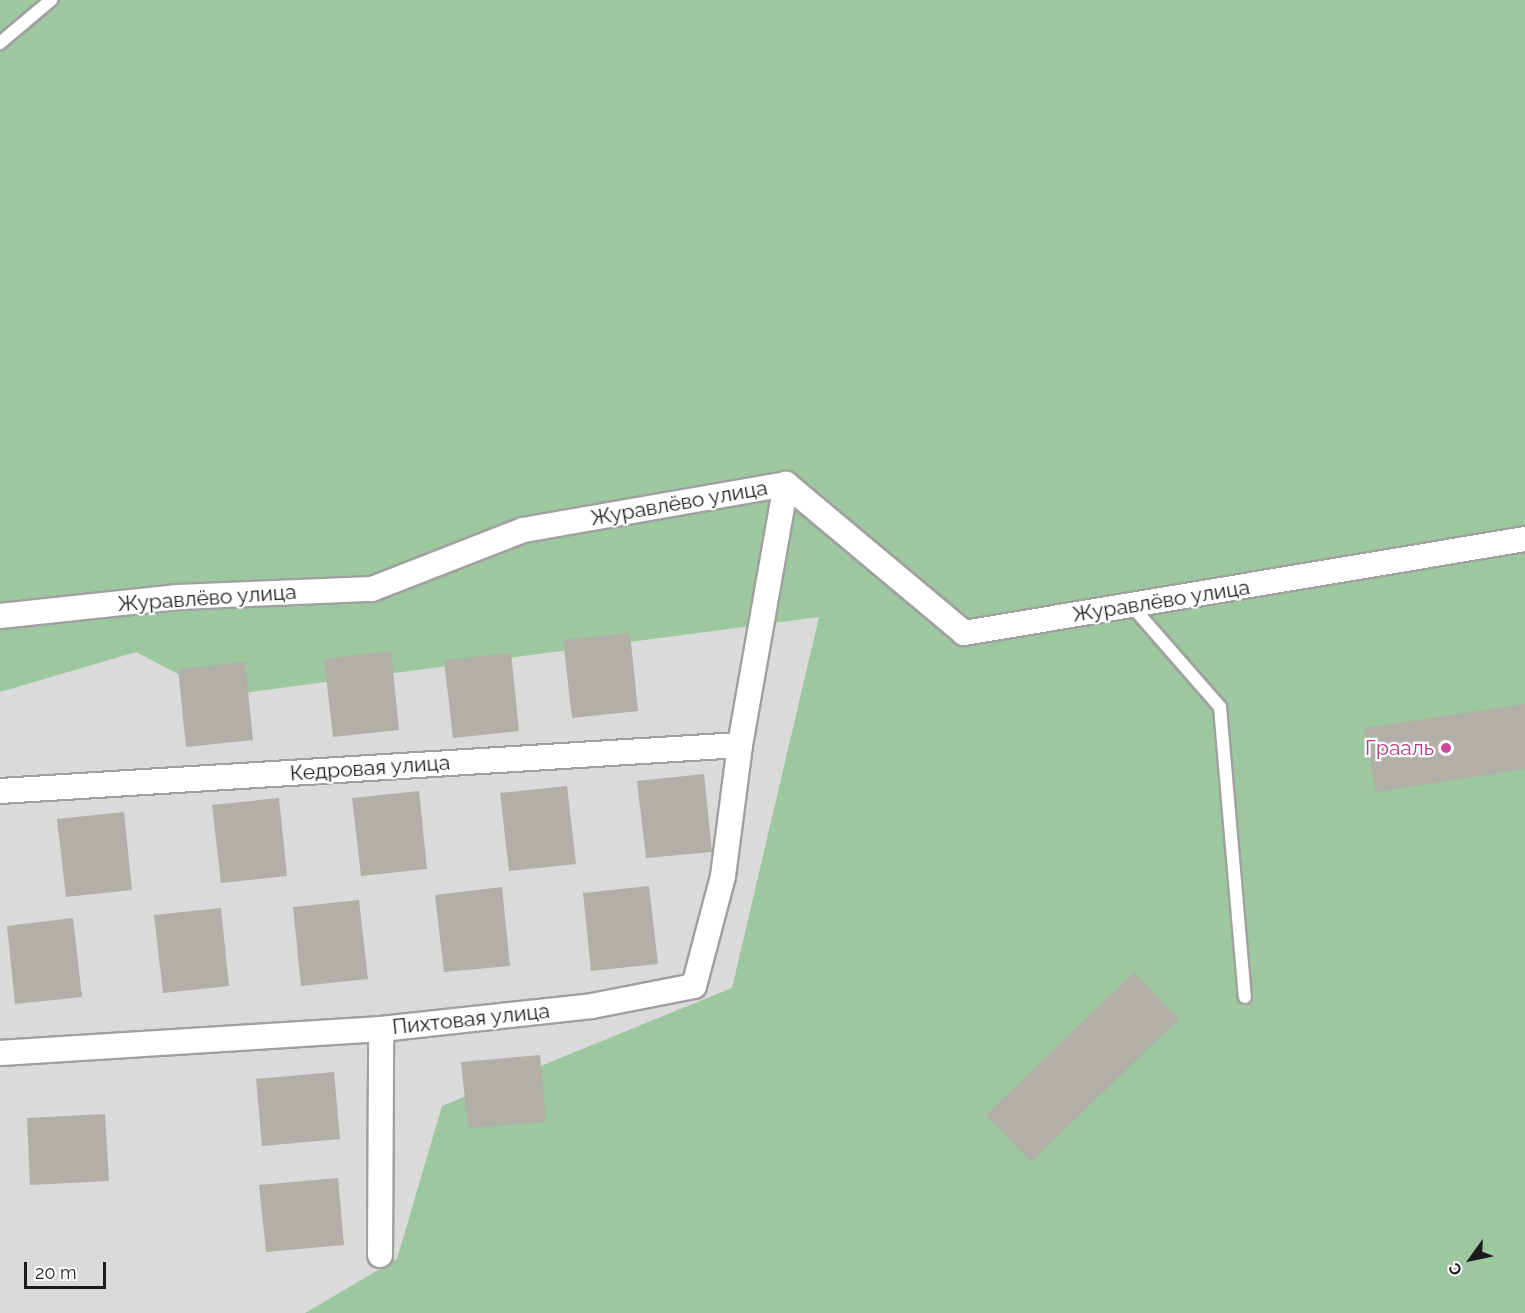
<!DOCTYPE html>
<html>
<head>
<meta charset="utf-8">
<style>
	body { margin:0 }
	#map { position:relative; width:1525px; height:1313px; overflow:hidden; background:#edece3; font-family:Raleway,sans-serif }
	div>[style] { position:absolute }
	.residential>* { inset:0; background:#dadada }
	.forest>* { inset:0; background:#9dc79e }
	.building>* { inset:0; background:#b1afa7 }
	.roads { filter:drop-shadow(2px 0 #a0a0a0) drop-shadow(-2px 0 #a0a0a0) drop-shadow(0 2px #a0a0a0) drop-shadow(0 -2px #a0a0a0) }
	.lane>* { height:12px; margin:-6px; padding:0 6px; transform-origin:6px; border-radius:6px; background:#fff }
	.street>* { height:24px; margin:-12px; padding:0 12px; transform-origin:12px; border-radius:12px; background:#fff }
	.dots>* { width:16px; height:16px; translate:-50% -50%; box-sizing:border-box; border:3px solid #fff; border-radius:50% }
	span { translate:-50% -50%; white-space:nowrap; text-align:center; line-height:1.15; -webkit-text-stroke:4.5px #fff; paint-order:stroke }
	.street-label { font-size:21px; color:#1c1c1c }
	.hotel-label { font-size:21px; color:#b23c85 }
	.right { translate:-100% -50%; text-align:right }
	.north { position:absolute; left:1441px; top:1229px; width:60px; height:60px; -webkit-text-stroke:4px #fff; paint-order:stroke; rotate:237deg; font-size:16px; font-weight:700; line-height:24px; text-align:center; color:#1c1c1c }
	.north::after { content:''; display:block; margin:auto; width:21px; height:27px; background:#1c1c1c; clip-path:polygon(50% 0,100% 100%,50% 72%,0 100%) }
	.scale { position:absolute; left:24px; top:1262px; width:82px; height:27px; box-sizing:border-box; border:3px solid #1c1c1c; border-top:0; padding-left:8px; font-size:18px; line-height:21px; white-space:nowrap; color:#1c1c1c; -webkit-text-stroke:4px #fff; paint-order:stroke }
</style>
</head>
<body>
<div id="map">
	<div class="residential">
		<div style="clip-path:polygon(841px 594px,715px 1193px,480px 1313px,0 1313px,0 646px)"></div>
	</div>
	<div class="forest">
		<div style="clip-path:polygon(0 0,1525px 0,1525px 1313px,305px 1313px,397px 1259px,442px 1106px,732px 988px,819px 617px,220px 696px,136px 652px,0 692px)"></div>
	</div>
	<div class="building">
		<div style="clip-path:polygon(630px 633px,638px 711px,572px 718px,563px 640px)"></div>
		<div style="clip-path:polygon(391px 651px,399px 730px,333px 737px,324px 659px)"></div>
		<div style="clip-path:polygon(511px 653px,519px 731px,453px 738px,444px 660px)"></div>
		<div style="clip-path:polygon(245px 662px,253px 740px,186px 747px,178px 669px)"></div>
		<div style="clip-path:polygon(1525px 704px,1525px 769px,1376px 792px,1364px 728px)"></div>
		<div style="clip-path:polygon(704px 774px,712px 852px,646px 858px,637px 781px)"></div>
		<div style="clip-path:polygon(567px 786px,576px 864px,509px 871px,500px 793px)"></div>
		<div style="clip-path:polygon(419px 791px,427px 869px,361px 876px,352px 798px)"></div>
		<div style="clip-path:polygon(279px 798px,287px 876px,221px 883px,212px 805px)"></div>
		<div style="clip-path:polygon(124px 812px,132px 890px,66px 897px,57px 819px)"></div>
		<div style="clip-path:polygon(649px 886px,658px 964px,591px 971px,583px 893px)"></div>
		<div style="clip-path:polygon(502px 887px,510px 966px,444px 972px,435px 895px)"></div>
		<div style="clip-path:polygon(359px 900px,368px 979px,301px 986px,293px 907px)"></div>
		<div style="clip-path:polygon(221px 908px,229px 986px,163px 993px,154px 915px)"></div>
		<div style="clip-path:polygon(73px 918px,82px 997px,15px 1004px,7px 926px)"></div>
		<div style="clip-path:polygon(1134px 972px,1179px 1019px,1031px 1162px,986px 1115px)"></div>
		<div style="clip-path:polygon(540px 1055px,546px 1122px,468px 1128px,461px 1062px)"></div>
		<div style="clip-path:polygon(334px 1072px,340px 1139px,262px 1146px,256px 1079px)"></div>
		<div style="clip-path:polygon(105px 1114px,109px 1181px,30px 1185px,27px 1118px)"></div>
		<div style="clip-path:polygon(338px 1178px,344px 1245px,266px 1252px,259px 1185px)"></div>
	</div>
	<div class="roads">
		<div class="lane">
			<div style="left:0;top:43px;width:67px;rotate:-40.1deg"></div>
			<div style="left:1131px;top:605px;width:135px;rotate:48.9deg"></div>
			<div style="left:1220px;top:707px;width:291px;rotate:85.1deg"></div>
		</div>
		<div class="street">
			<div style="left:0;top:616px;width:179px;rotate:-6.1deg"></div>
			<div style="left:178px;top:597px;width:194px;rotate:-2.4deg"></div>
			<div style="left:372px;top:589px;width:162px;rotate:-21.3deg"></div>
			<div style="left:523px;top:530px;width:267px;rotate:-9.9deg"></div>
			<div style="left:786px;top:484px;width:232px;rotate:39.9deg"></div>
			<div style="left:964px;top:633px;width:569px;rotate:-9.51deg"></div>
			<div style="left:0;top:791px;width:741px;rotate:-3.56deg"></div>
			<div style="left:0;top:1053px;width:382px;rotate:-3.6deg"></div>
			<div style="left:381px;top:1029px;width:212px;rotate:-6.2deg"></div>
			<div style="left:592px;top:1006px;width:104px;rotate:-11.1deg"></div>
			<div style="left:694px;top:986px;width:114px;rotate:-75.2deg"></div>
			<div style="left:723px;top:876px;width:132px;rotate:-82.6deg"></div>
			<div style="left:740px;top:745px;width:265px;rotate:-80deg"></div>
			<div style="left:380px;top:1255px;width:226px;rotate:-89.7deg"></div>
		</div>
	</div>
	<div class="dots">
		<div style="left:1446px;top:748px;background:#d1479c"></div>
	</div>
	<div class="street-label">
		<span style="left:679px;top:503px;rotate:-10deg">Журавлёво улица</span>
		<span style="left:207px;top:598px;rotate:-4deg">Журавлёво улица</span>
		<span style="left:1161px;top:601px;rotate:-9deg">Журавлёво улица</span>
		<span style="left:370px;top:768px;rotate:-4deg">Кедровая улица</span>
		<span style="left:471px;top:1019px;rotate:-6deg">Пихтовая улица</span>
	</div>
	<div class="hotel-label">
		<span class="right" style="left:1434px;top:748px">Грааль</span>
	</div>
	<div class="north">С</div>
	<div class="scale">20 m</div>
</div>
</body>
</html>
